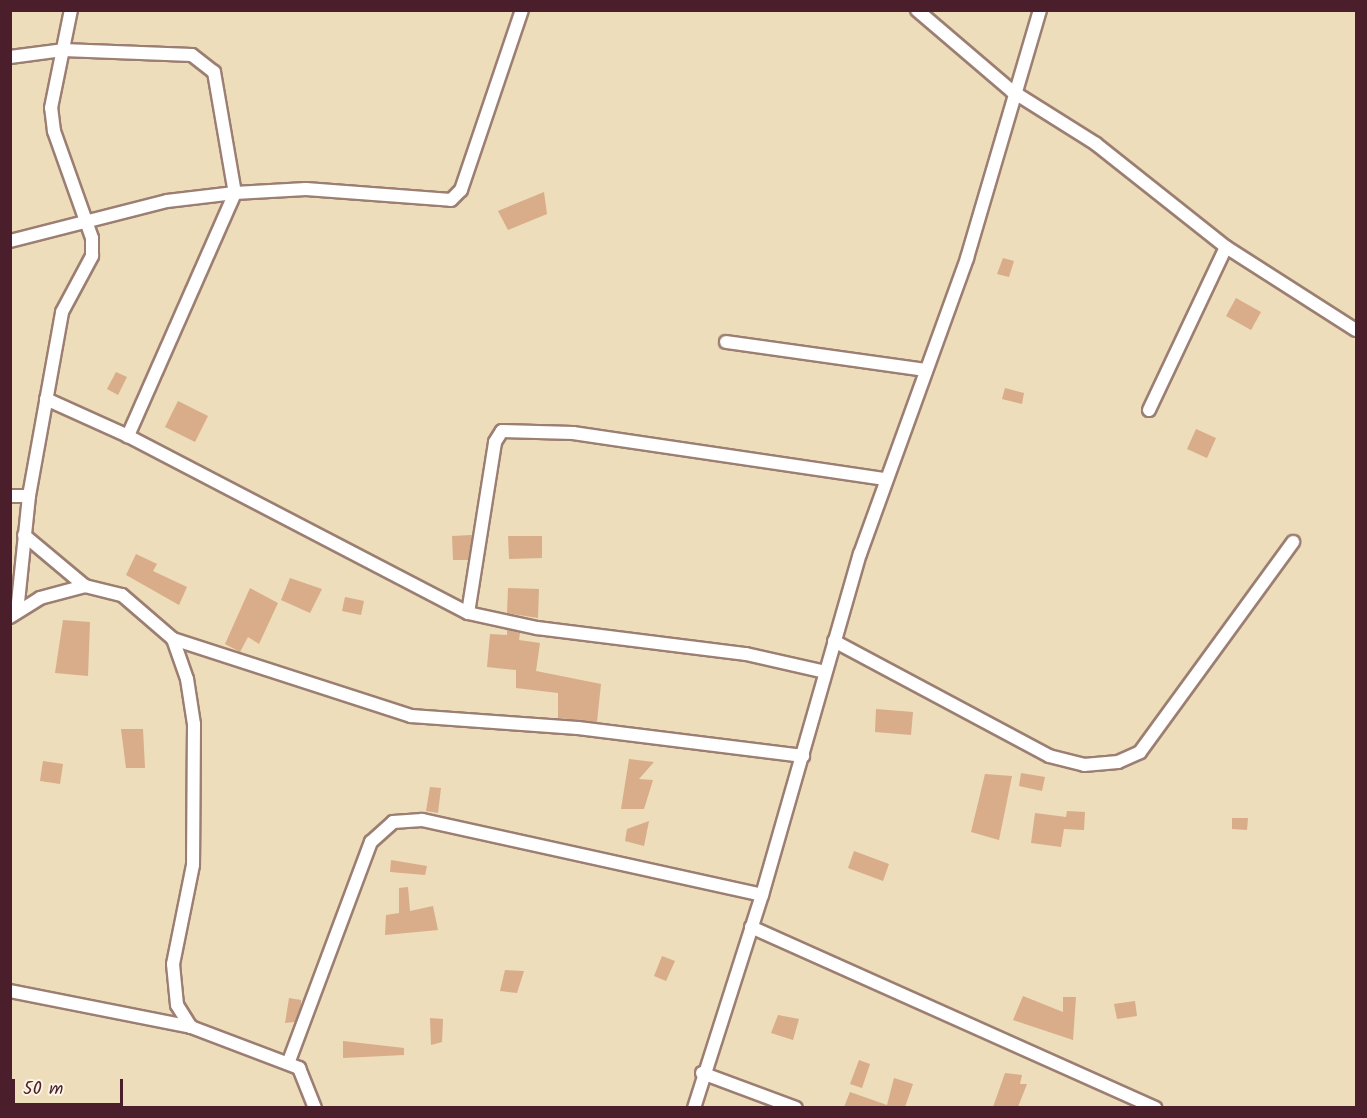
<!DOCTYPE html>
<html>
<head>
<meta charset="utf-8">
<style>
	body { margin:0 }
	#map { position:relative; width:1367px; height:1118px; overflow:hidden; background:#edddba; font-family:Kalam,sans-serif }
	div>[style] { position:absolute }
	.building>* { inset:0; background:#d9ac8a }
	.roads { filter:drop-shadow(2px 0 #9c7e72) drop-shadow(-2px 0 #9c7e72) drop-shadow(0 2px #9c7e72) drop-shadow(0 -2px #9c7e72) }
	.minor>* { height:12px; margin:-6px; padding:0 6px; transform-origin:6px; border-radius:6px; background:#fff }
	span { translate:-50% -50%; white-space:nowrap; text-align:center; line-height:1.15; -webkit-text-stroke:6px #fcf5e5; paint-order:stroke }
	.frame { position:absolute; inset:0; border:12px solid #4a1f2b; pointer-events:none }
	.scale { position:absolute; left:12px; top:1079px; width:111px; height:27px; box-sizing:border-box; border:3px solid #4a1f2b; border-top:0; padding-left:8px; font-size:18px; line-height:21px; white-space:nowrap; color:#4a1f2b; -webkit-text-stroke:4px #fcf5e5; paint-order:stroke }
</style>
</head>
<body>
<div id="map">
	<div class="building">
		<div style="clip-path:polygon(544px 192px,547px 214px,508px 230px,498px 211px)"></div>
		<div style="clip-path:polygon(1003px 258px,1014px 261px,1009px 277px,997px 274px)"></div>
		<div style="clip-path:polygon(1236px 298px,1261px 312px,1251px 330px,1226px 316px)"></div>
		<div style="clip-path:polygon(116px 372px,127px 377px,118px 395px,107px 389px)"></div>
		<div style="clip-path:polygon(1005px 388px,1024px 393px,1022px 404px,1002px 399px)"></div>
		<div style="clip-path:polygon(178px 401px,208px 416px,195px 442px,165px 427px)"></div>
		<div style="clip-path:polygon(1196px 429px,1216px 438px,1207px 458px,1187px 449px)"></div>
		<div style="clip-path:polygon(472px 535px,468px 560px,453px 560px,452px 536px)"></div>
		<div style="clip-path:polygon(508px 536px,542px 536px,542px 558px,509px 559px)"></div>
		<div style="clip-path:polygon(136px 554px,157px 564px,153px 571px,187px 587px,179px 605px,126px 575px)"></div>
		<div style="clip-path:polygon(290px 578px,322px 589px,310px 613px,281px 600px)"></div>
		<div style="clip-path:polygon(250px 588px,278px 603px,259px 644px,248px 637px,240px 652px,225px 644px)"></div>
		<div style="clip-path:polygon(508px 588px,539px 589px,538px 618px,507px 613px)"></div>
		<div style="clip-path:polygon(345px 597px,364px 601px,361px 615px,342px 611px)"></div>
		<div style="clip-path:polygon(63px 620px,90px 622px,88px 676px,55px 673px)"></div>
		<div style="clip-path:polygon(507px 630px,520px 633px,519px 640px,540px 643px,536px 671px,601px 684px,597px 722px,558px 718px,558px 693px,516px 688px,516px 670px,487px 667px,490px 634px,507px 635px)"></div>
		<div style="clip-path:polygon(876px 709px,913px 712px,911px 735px,875px 732px)"></div>
		<div style="clip-path:polygon(121px 729px,143px 729px,145px 768px,126px 768px)"></div>
		<div style="clip-path:polygon(629px 759px,654px 762px,639px 779px,653px 780px,644px 809px,621px 809px)"></div>
		<div style="clip-path:polygon(43px 761px,63px 764px,60px 784px,40px 781px)"></div>
		<div style="clip-path:polygon(1021px 773px,1045px 777px,1042px 791px,1019px 786px)"></div>
		<div style="clip-path:polygon(985px 774px,1012px 776px,999px 840px,971px 832px)"></div>
		<div style="clip-path:polygon(430px 787px,441px 788px,438px 813px,426px 811px)"></div>
		<div style="clip-path:polygon(1067px 811px,1085px 812px,1084px 830px,1064px 829px,1061px 847px,1031px 843px,1035px 813px,1066px 817px)"></div>
		<div style="clip-path:polygon(1232px 818px,1248px 818px,1247px 830px,1232px 829px)"></div>
		<div style="clip-path:polygon(649px 821px,644px 846px,625px 841px,627px 829px)"></div>
		<div style="clip-path:polygon(854px 851px,889px 864px,883px 881px,848px 868px)"></div>
		<div style="clip-path:polygon(391px 860px,427px 866px,425px 875px,390px 872px)"></div>
		<div style="clip-path:polygon(408px 887px,410px 911px,433px 906px,438px 930px,385px 935px,386px 915px,399px 913px,399px 888px)"></div>
		<div style="clip-path:polygon(662px 956px,675px 961px,666px 981px,654px 976px)"></div>
		<div style="clip-path:polygon(505px 970px,524px 971px,517px 993px,500px 991px)"></div>
		<div style="clip-path:polygon(1023px 996px,1063px 1012px,1063px 997px,1076px 997px,1073px 1040px,1013px 1020px)"></div>
		<div style="clip-path:polygon(289px 998px,301px 1000px,301px 1006px,295px 1022px,285px 1023px)"></div>
		<div style="clip-path:polygon(1135px 1001px,1137px 1016px,1117px 1019px,1114px 1004px)"></div>
		<div style="clip-path:polygon(778px 1015px,799px 1019px,793px 1040px,771px 1033px)"></div>
		<div style="clip-path:polygon(430px 1018px,443px 1019px,442px 1042px,431px 1045px)"></div>
		<div style="clip-path:polygon(343px 1041px,404px 1048px,404px 1055px,343px 1058px)"></div>
		<div style="clip-path:polygon(859px 1060px,870px 1064px,862px 1088px,850px 1084px)"></div>
		<div style="clip-path:polygon(1005px 1073px,1022px 1075px,1020px 1084px,1027px 1084px,1018px 1107px,993px 1107px)"></div>
		<div style="clip-path:polygon(894px 1078px,913px 1084px,905px 1107px,844px 1107px,850px 1092px,887px 1105px)"></div>
	</div>
	<div class="roads">
		<div class="minor">
			<div style="left:917px;top:10px;width:125px;rotate:40.5deg"></div>
			<div style="left:1012px;top:91px;width:99px;rotate:32.2deg"></div>
			<div style="left:1096px;top:144px;width:166px;rotate:38.4deg"></div>
			<div style="left:1226px;top:247px;width:154px;rotate:32.6deg"></div>
			<div style="left:10px;top:57px;width:53px;rotate:-7.5deg"></div>
			<div style="left:63px;top:50px;width:129px;rotate:2.2deg"></div>
			<div style="left:192px;top:55px;width:28px;rotate:38deg"></div>
			<div style="left:214px;top:72px;width:123px;rotate:80.2deg"></div>
			<div style="left:235px;top:193px;width:266px;rotate:113.8deg"></div>
			<div style="left:128px;top:436px;width:383px;rotate:27.5deg"></div>
			<div style="left:468px;top:613px;width:71px;rotate:12.3deg"></div>
			<div style="left:537px;top:628px;width:211px;rotate:7.1deg"></div>
			<div style="left:746px;top:654px;width:81px;rotate:12.8deg"></div>
			<div style="left:10px;top:241px;width:162px;rotate:-14.3deg"></div>
			<div style="left:167px;top:201px;width:68px;rotate:-6.7deg"></div>
			<div style="left:235px;top:193px;width:71px;rotate:-3.2deg"></div>
			<div style="left:306px;top:189px;width:145px;rotate:4.3deg"></div>
			<div style="left:451px;top:200px;width:14px;rotate:-45deg"></div>
			<div style="left:461px;top:190px;width:190px;rotate:-71.3deg"></div>
			<div style="left:726px;top:342px;width:201px;rotate:8deg"></div>
			<div style="left:46px;top:399px;width:90px;rotate:24.3deg"></div>
			<div style="left:1149px;top:410px;width:180px;rotate:-64.7deg"></div>
			<div style="left:10px;top:496px;width:19px"></div>
			<div style="left:24px;top:535px;width:80px;rotate:39.9deg"></div>
			<div style="left:17px;top:612px;width:117px;rotate:-84.1deg"></div>
			<div style="left:29px;top:496px;width:187px;rotate:-79.8deg"></div>
			<div style="left:62px;top:312px;width:64px;rotate:-61.8deg"></div>
			<div style="left:92px;top:256px;width:18px;rotate:-90deg"></div>
			<div style="left:92px;top:238px;width:114px;rotate:-109.6deg"></div>
			<div style="left:54px;top:131px;width:23px;rotate:-97deg"></div>
			<div style="left:51px;top:108px;width:100px;rotate:-78.5deg"></div>
			<div style="left:468px;top:613px;width:173px;rotate:-81deg"></div>
			<div style="left:495px;top:442px;width:13px;rotate:-58deg"></div>
			<div style="left:502px;top:431px;width:71px;rotate:1.6deg"></div>
			<div style="left:573px;top:433px;width:314px;rotate:8.4deg"></div>
			<div style="left:10px;top:617px;width:36px;rotate:-32deg"></div>
			<div style="left:40px;top:598px;width:47px;rotate:-14.9deg"></div>
			<div style="left:85px;top:586px;width:38px;rotate:14deg"></div>
			<div style="left:122px;top:595px;width:67px;rotate:40.8deg"></div>
			<div style="left:173px;top:639px;width:42px;rotate:70.7deg"></div>
			<div style="left:187px;top:679px;width:46px;rotate:81.2deg"></div>
			<div style="left:194px;top:724px;width:141px;rotate:90.4deg"></div>
			<div style="left:193px;top:865px;width:101px;rotate:101.4deg"></div>
			<div style="left:173px;top:964px;width:41px;rotate:84.4deg"></div>
			<div style="left:177px;top:1005px;width:26px;rotate:58deg"></div>
			<div style="left:191px;top:1027px;width:116px;rotate:20.8deg"></div>
			<div style="left:299px;top:1068px;width:43px;rotate:68.2deg"></div>
			<div style="left:173px;top:639px;width:250px;rotate:17.9deg"></div>
			<div style="left:411px;top:716px;width:167px;rotate:4.1deg"></div>
			<div style="left:578px;top:728px;width:227px;rotate:7.1deg"></div>
			<div style="left:834px;top:641px;width:244px;rotate:28.1deg"></div>
			<div style="left:1049px;top:756px;width:36px;rotate:14deg"></div>
			<div style="left:1084px;top:765px;width:34px;rotate:-5deg"></div>
			<div style="left:1118px;top:762px;width:24px;rotate:-24deg"></div>
			<div style="left:1140px;top:752px;width:260px;rotate:-53.9deg"></div>
			<div style="left:751px;top:927px;width:443px;rotate:24.1deg"></div>
			<div style="left:10px;top:991px;width:185px;rotate:11.2deg"></div>
			<div style="left:289px;top:1061px;width:234px;rotate:-69.5deg"></div>
			<div style="left:371px;top:842px;width:30px;rotate:-42deg"></div>
			<div style="left:393px;top:822px;width:29px;rotate:-4deg"></div>
			<div style="left:422px;top:820px;width:348px;rotate:12.4deg"></div>
			<div style="left:702px;top:1073px;width:100px;rotate:20.4deg"></div>
			<div style="left:694px;top:1108px;width:224px;rotate:-72.3deg"></div>
			<div style="left:762px;top:895px;width:355px;rotate:-74deg"></div>
			<div style="left:860px;top:554px;width:315px;rotate:-70.1deg"></div>
			<div style="left:967px;top:258px;width:259px;rotate:-73.6deg"></div>
		</div>
	</div>
	<div class="frame"></div>
	<div class="scale">50 m</div>
</div>
</body>
</html>
